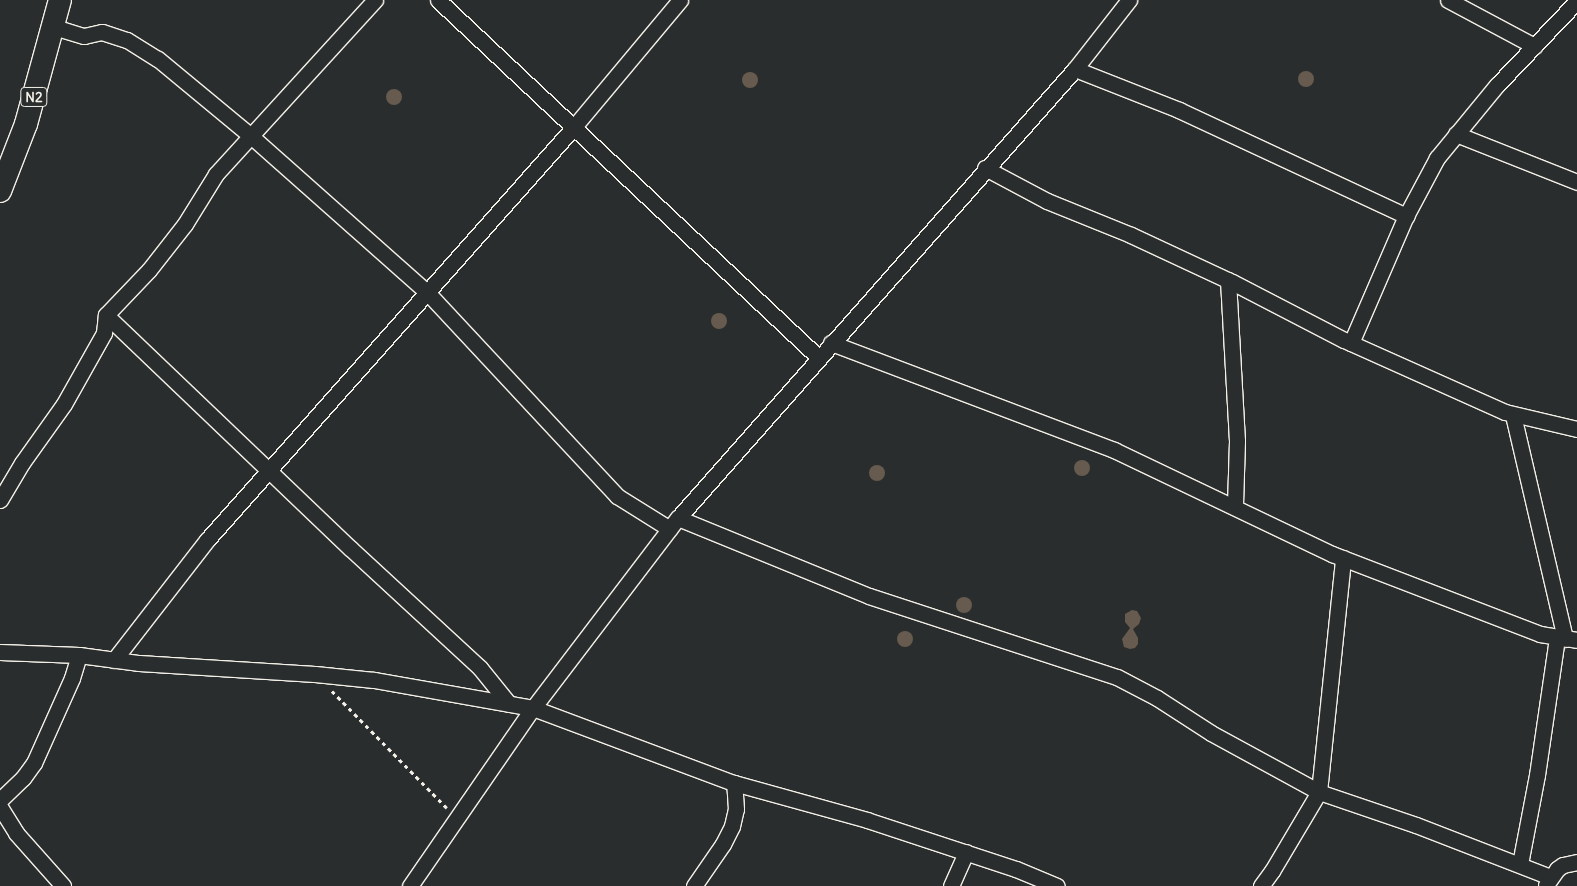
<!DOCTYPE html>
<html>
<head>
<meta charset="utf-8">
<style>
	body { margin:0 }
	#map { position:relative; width:1577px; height:886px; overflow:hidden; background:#2a2d2e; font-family:Delius,sans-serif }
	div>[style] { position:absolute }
	.building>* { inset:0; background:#665b4e }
	.round { border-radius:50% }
	.path>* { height:2.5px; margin-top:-1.25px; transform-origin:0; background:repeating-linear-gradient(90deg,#f4f1e8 0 4px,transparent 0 8px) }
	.roads { filter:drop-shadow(1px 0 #f4f1e8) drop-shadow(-1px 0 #f4f1e8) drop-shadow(0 1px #f4f1e8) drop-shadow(0 -1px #f4f1e8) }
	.minor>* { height:15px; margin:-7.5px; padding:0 7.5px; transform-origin:7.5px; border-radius:7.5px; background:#2a2d2e }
	.highway>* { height:22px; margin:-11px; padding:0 11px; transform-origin:11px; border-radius:11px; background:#2a2d2e }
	span { translate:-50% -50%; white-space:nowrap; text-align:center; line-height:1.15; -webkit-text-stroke:5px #2a2d2e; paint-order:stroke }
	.shield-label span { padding:1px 4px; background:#2a2d2e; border:1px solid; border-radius:4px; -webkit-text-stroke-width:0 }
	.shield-label { font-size:14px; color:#f4f1e8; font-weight:700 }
</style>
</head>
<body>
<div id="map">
	<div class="building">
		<div class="round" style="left:1298px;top:71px;width:16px;height:16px"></div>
		<div class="round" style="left:742px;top:72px;width:16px;height:16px"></div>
		<div class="round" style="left:386px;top:89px;width:16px;height:16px"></div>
		<div class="round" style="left:711px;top:313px;width:16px;height:16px"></div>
		<div class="round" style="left:1074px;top:460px;width:16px;height:16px"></div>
		<div class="round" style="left:869px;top:465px;width:16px;height:16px"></div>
		<div class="round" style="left:956px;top:597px;width:16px;height:16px"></div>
		<div style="clip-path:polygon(1132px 610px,1137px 611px,1141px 618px,1139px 624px,1133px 629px,1138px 638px,1138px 644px,1135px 648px,1130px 649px,1124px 647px,1122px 639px,1130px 628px,1125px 622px,1125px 614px)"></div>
		<div class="round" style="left:897px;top:631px;width:16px;height:16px"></div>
	</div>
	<div class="path">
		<div style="left:332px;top:691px;width:164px;rotate:45.5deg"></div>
	</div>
	<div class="roads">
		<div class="minor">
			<div style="left:438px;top:0;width:521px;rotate:43.21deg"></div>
			<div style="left:1448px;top:0;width:98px;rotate:28.1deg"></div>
			<div style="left:54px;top:27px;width:31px;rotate:17deg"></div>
			<div style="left:84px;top:36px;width:18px;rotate:-13deg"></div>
			<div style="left:102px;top:32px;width:26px;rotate:18deg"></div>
			<div style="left:127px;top:40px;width:36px;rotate:32deg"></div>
			<div style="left:158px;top:59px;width:121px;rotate:39.6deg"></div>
			<div style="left:251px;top:136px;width:235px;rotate:41.6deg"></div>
			<div style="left:427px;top:292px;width:279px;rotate:47deg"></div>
			<div style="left:617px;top:496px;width:62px;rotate:31.9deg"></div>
			<div style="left:1075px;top:69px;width:112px;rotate:21.5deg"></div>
			<div style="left:1179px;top:110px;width:251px;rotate:25deg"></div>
			<div style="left:1456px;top:134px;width:130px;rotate:21.6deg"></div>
			<div style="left:985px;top:168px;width:70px;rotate:28deg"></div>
			<div style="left:1047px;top:201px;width:91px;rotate:22deg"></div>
			<div style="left:1131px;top:235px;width:111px;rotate:25deg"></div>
			<div style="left:1232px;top:282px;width:126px;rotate:27.4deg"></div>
			<div style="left:1344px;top:340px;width:176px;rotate:24.1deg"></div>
			<div style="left:1505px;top:412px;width:74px;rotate:13.3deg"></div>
			<div style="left:1228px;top:280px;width:161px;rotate:86.8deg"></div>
			<div style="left:1237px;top:441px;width:65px;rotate:91.8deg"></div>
			<div style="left:106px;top:315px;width:337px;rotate:43.7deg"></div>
			<div style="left:350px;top:548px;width:177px;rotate:42.7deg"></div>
			<div style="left:480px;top:668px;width:46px;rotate:51.1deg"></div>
			<div style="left:831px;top:343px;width:303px;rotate:20.7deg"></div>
			<div style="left:1114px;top:450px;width:242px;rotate:25.5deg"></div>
			<div style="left:1332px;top:554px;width:223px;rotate:21deg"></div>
			<div style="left:1540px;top:634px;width:37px;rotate:9deg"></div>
			<div style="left:1351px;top:343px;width:138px;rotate:-66.6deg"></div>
			<div style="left:1406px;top:216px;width:66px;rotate:-61.9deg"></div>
			<div style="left:1437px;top:158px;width:94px;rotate:-50.6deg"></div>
			<div style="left:1497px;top:85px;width:116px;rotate:-46.4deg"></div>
			<div style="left:1513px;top:415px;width:230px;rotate:76.9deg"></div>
			<div style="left:0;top:500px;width:43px;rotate:-59.3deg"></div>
			<div style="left:22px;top:463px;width:72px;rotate:-54.6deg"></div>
			<div style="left:64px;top:404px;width:81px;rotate:-60.6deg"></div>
			<div style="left:104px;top:333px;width:18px;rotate:-84deg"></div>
			<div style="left:106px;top:315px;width:62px;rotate:-46.3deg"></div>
			<div style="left:149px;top:270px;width:58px;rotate:-52deg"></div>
			<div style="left:185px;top:224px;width:59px;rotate:-58.2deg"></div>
			<div style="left:216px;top:174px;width:236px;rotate:-47.6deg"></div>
			<div style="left:678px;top:518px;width:206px;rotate:22.2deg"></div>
			<div style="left:869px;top:596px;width:261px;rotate:18.1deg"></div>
			<div style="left:1117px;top:677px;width:45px;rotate:27.7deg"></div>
			<div style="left:1157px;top:698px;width:64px;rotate:32.9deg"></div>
			<div style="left:1211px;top:733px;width:123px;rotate:28.6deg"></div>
			<div style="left:1319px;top:792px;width:102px;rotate:18.8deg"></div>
			<div style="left:1416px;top:825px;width:144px;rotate:21.2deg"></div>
			<div style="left:0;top:652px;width:79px;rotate:2.2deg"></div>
			<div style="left:79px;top:655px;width:61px;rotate:7.6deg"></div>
			<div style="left:139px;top:663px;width:176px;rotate:3.6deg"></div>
			<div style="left:315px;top:674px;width:59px;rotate:5.8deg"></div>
			<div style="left:374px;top:680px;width:161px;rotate:10deg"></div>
			<div style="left:533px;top:708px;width:215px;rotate:20.5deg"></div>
			<div style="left:734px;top:783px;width:138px;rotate:15.5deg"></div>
			<div style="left:867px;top:820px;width:157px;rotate:18.2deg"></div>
			<div style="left:1016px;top:869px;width:44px;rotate:22.5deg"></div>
			<div style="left:114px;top:660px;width:152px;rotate:-52.2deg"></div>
			<div style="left:207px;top:540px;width:551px;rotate:-48.38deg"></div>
			<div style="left:573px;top:128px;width:167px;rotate:-50.1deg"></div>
			<div style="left:0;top:800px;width:32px;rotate:-44deg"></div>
			<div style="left:23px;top:778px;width:19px;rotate:-54deg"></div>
			<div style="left:34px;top:763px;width:93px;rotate:-65.9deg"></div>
			<div style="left:72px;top:678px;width:24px;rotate:-73deg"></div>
			<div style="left:0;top:807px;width:31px;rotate:58deg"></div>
			<div style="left:16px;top:833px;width:71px;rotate:48.4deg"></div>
			<div style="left:1520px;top:864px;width:91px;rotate:-79.2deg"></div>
			<div style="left:1537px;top:775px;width:138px;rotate:-81.7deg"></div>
			<div style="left:1546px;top:885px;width:19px;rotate:-55deg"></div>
			<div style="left:1557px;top:869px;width:7px;rotate:-34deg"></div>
			<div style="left:1563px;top:865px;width:14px;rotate:-12deg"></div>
			<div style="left:410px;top:886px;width:216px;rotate:-55.4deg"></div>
			<div style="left:533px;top:708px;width:239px;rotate:-52.7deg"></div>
			<div style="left:678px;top:518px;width:599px;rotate:-48.52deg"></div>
			<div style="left:1075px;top:69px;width:88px;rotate:-52deg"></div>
			<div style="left:694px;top:886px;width:51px;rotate:-55.4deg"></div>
			<div style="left:723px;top:844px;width:20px;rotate:-63deg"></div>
			<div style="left:732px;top:826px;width:17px;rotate:-77deg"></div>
			<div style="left:736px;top:809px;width:26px;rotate:-94deg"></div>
			<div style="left:951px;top:886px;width:37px;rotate:-66deg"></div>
			<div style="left:1261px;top:886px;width:19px;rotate:-54deg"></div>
			<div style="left:1272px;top:871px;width:92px;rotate:-59.3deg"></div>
			<div style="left:1319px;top:792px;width:235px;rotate:-84.1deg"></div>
		</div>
		<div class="highway">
			<div style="left:0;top:191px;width:72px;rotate:-68.8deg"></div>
			<div style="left:26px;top:124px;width:129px;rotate:-74.7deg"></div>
		</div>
	</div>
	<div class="shield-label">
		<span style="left:34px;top:97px">N2</span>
	</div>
</div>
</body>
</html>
